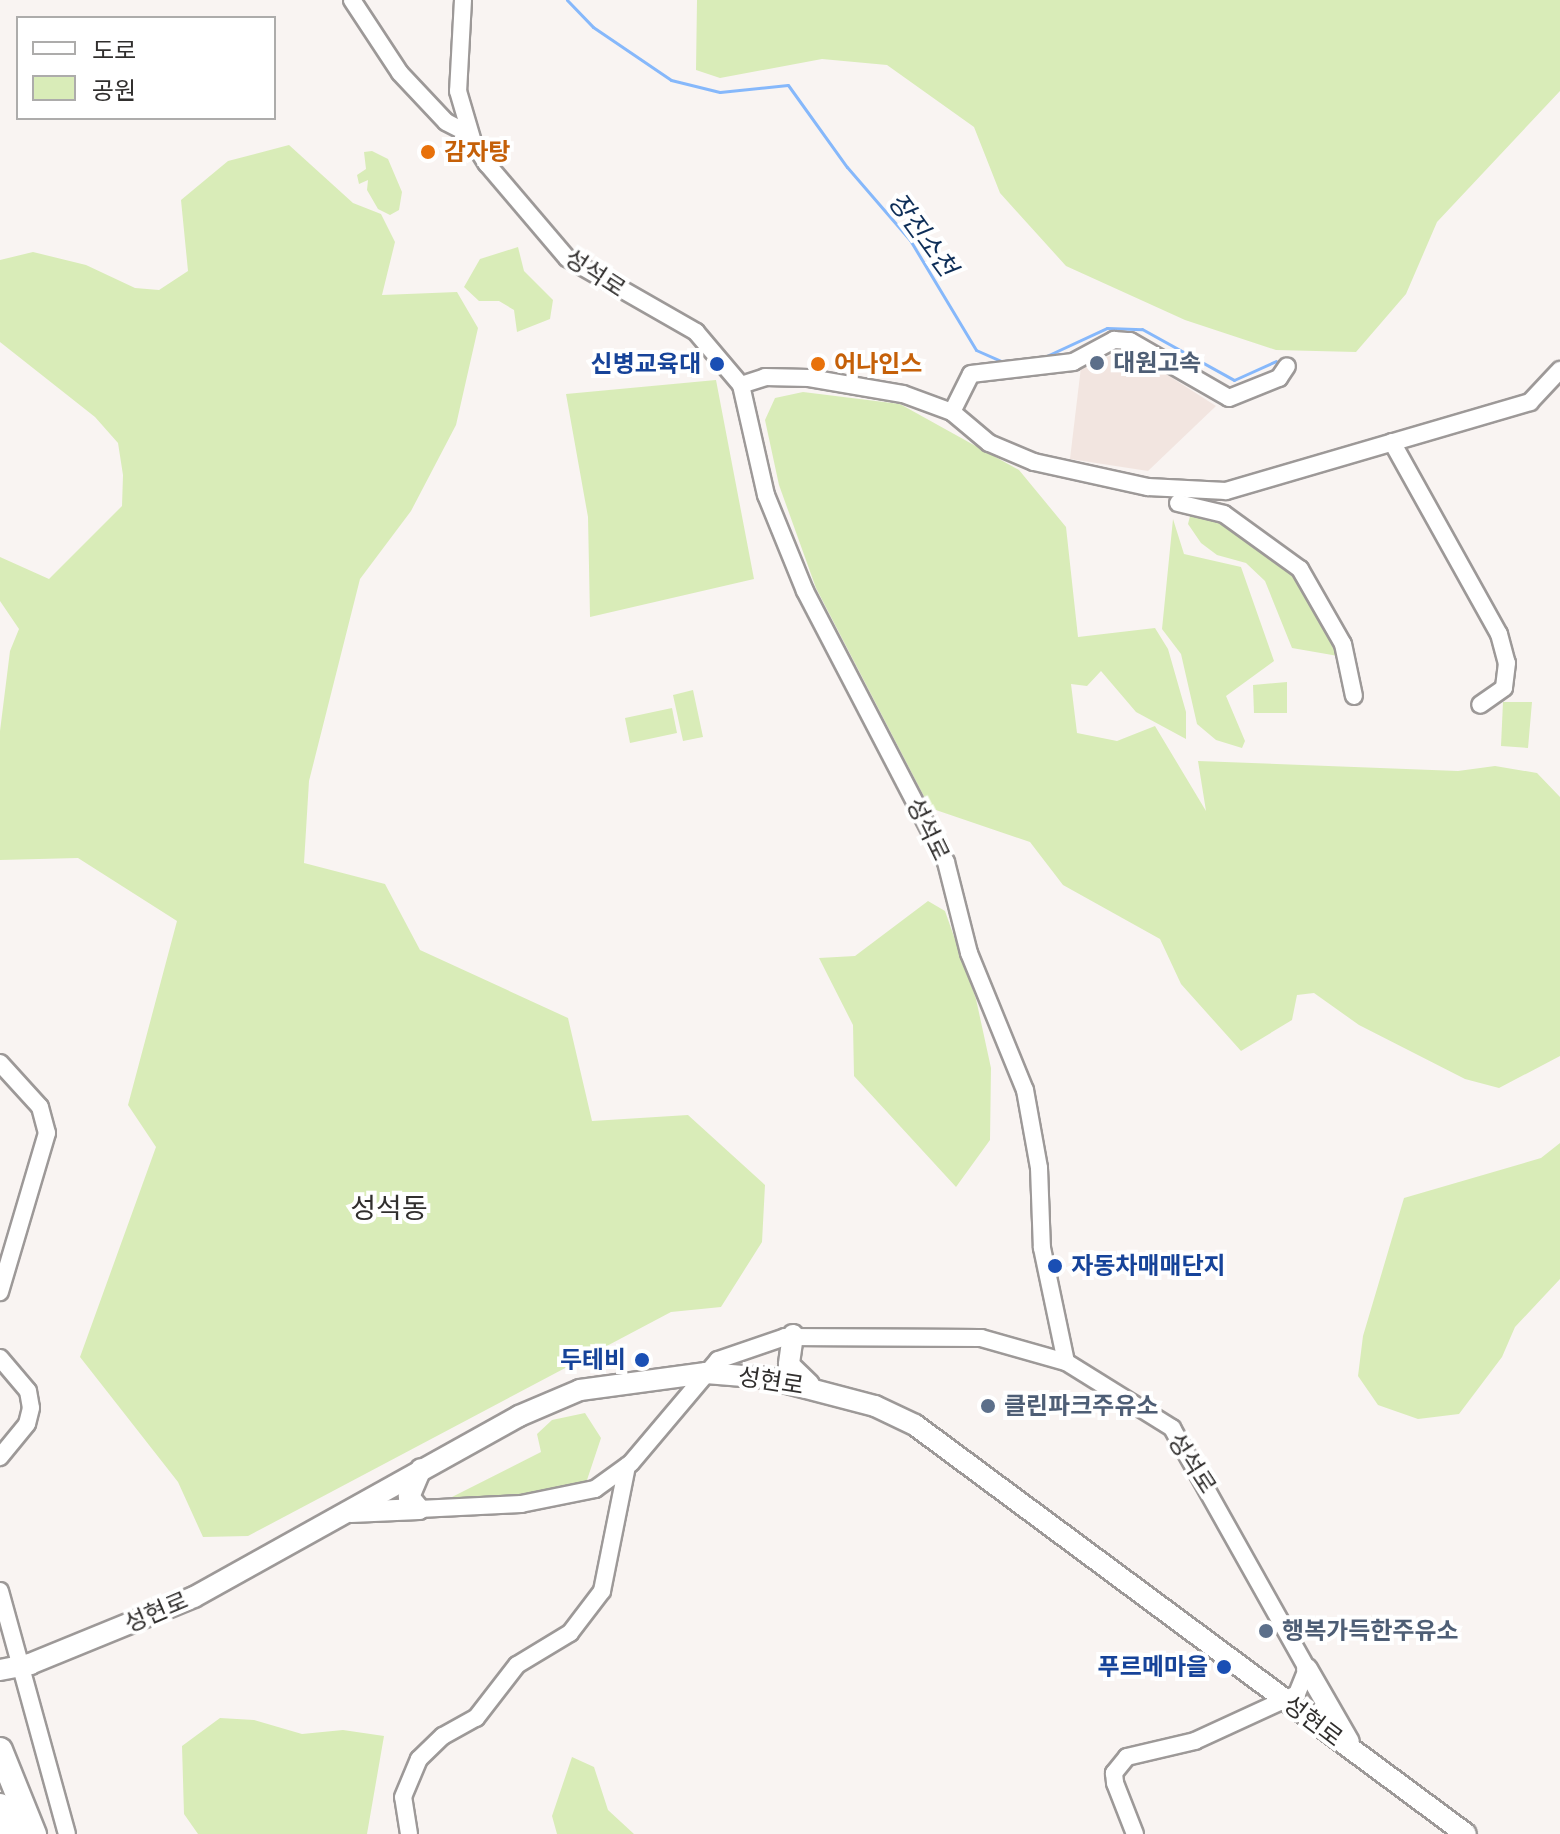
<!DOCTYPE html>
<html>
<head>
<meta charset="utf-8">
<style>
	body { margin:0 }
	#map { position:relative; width:1560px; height:1834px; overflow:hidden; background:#f9f4f2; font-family:Figtree,"Noto Sans KR",sans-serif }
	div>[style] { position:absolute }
	.built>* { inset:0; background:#f2e5e0 }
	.green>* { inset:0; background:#d9ecb8 }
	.stream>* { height:3px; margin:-1.5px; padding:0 1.5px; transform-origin:1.5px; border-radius:1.5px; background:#86b8fb }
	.roads { filter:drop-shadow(2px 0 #9d9998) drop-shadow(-2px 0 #9d9998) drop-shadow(0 2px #9d9998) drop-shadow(0 -2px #9d9998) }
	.minor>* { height:16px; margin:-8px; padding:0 8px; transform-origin:8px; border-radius:8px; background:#fff }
	.major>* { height:20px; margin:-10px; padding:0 10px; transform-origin:10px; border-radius:10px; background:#fff }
	.highway>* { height:24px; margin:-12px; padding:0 12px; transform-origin:12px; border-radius:12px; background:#fff }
	.dots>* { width:22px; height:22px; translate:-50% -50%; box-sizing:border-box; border:4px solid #fff; border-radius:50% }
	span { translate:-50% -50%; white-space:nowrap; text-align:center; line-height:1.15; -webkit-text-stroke:8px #fff; paint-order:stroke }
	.food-label { font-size:24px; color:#c56008; font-weight:700 }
	.left { translate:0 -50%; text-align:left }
	.street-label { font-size:24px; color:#312f2e }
	.service-label { font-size:24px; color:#4e5e75; font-weight:700 }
	.transit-label { font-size:24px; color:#164399; font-weight:700 }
	.right { translate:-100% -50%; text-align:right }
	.water-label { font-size:26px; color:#0d2d57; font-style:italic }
	.quarter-label { font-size:28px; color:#312f2e }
	.legend { position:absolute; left:16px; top:16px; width:260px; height:104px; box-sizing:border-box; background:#fff; border:2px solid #adacab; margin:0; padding:10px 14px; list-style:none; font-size:24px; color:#312f2e }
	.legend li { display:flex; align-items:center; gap:16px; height:40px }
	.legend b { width:40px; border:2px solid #adacab }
</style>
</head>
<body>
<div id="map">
	<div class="built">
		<div style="clip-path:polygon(1127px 349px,1216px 406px,1148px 471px,1070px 459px,1081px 367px)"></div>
	</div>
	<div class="green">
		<div style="clip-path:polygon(697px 0,1560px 0,1560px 91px,1437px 222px,1406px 294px,1356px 352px,1276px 350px,1185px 320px,1066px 266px,1000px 193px,974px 127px,887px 65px,822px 59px,720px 78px,696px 70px)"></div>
		<div style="clip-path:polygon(289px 145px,353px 203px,381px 214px,395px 242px,382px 295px,457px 292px,478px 328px,456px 425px,411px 511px,360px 579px,309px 781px,304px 863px,385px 884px,420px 950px,568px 1018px,592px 1121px,688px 1115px,765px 1185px,762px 1242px,721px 1307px,671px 1312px,248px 1536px,203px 1537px,178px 1482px,80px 1357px,156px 1147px,128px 1105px,177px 921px,78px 858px,0 860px,0 731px,10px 651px,19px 629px,0 601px,0 557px,49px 579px,122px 506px,123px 475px,118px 443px,95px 417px,0 342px,0 260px,33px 252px,86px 265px,135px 288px,159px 290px,188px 271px,181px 200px,228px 161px)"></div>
		<div style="clip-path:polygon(372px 151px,388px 159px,402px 192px,399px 210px,390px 215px,378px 209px,367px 190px,368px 180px,359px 184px,357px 175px,366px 169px,364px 152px)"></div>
		<div style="clip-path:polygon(518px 247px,524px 271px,553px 300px,550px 319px,517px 332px,514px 310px,499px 301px,479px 301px,464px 287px,480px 259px)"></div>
		<div style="clip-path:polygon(716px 380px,754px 579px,590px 617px,588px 517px,566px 394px)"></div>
		<div style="clip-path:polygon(803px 392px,900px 404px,1019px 470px,1066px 527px,1078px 637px,1155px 628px,1168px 649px,1186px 712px,1186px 739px,1136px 712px,1101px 671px,1087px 686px,1071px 684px,1077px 733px,1117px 741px,1155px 726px,1206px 811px,1198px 761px,1458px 771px,1495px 766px,1537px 773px,1560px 797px,1560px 1056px,1499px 1088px,1465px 1079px,1359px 1025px,1314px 993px,1297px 995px,1292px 1020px,1241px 1051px,1181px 984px,1160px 939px,1063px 885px,1030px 842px,930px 808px,816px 588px,779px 485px,765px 420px,775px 398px)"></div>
		<div style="clip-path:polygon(1193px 504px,1255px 534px,1298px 576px,1322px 611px,1338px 656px,1292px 648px,1265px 581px,1246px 563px,1217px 555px,1201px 543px,1188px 524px)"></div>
		<div style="clip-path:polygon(1173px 519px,1184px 554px,1241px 567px,1274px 661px,1226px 696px,1245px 741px,1242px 748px,1216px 740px,1197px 724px,1181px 654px,1162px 629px)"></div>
		<div style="clip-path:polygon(1287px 682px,1287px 713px,1254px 713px,1253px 685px)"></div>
		<div style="clip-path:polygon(693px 690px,703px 737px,683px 741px,673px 695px)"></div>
		<div style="clip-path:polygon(1503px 702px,1532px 702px,1528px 748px,1501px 746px)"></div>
		<div style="clip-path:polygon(672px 708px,677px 733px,630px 743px,625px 718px)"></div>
		<div style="clip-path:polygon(928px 901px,945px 911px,976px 999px,991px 1068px,990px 1140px,956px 1187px,854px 1076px,853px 1025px,819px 958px,855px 956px)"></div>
		<div style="clip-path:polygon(1560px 1143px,1560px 1279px,1515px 1327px,1502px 1357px,1459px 1414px,1418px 1419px,1378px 1405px,1358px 1376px,1363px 1336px,1404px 1198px,1541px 1158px)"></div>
		<div style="clip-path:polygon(585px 1413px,601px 1438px,586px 1483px,522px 1498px,450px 1498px,541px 1452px,537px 1434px,552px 1420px)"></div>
		<div style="clip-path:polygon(220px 1718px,254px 1720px,302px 1734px,343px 1730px,384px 1736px,367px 1834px,198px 1834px,184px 1814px,182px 1746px)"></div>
		<div style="clip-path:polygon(572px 1757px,594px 1767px,608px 1810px,634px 1834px,557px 1834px,552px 1816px)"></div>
	</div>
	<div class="stream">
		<div style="left:567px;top:0;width:37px;rotate:46deg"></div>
		<div style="left:593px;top:27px;width:94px;rotate:34.2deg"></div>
		<div style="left:671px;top:80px;width:50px;rotate:13.8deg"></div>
		<div style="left:720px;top:92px;width:68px;rotate:-5.9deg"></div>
		<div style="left:788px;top:85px;width:101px;rotate:54.3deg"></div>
		<div style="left:847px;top:167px;width:96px;rotate:49.2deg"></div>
		<div style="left:910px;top:240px;width:128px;rotate:59deg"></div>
		<div style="left:976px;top:350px;width:27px;rotate:24deg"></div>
		<div style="left:1001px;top:361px;width:24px;rotate:-2deg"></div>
		<div style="left:1040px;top:359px;width:74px;rotate:-24.8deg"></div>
		<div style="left:1107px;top:328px;width:35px;rotate:2deg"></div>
		<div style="left:1142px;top:329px;width:105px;rotate:29deg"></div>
		<div style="left:1234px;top:380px;width:46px;rotate:-24.3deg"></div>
	</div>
	<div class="roads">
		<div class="minor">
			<div style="left:352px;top:0;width:87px;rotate:56.7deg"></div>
			<div style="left:400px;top:73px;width:67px;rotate:46.8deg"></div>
			<div style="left:446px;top:122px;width:27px;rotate:27deg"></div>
			<div style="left:463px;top:0;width:91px;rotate:93.1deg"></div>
			<div style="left:458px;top:91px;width:53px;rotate:73.6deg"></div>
			<div style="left:473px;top:142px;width:26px;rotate:58deg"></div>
			<div style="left:487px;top:164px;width:123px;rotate:49.6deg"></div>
			<div style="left:567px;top:258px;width:149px;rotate:29.8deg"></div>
			<div style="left:696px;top:332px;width:70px;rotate:49.7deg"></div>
			<div style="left:741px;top:385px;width:113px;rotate:77.2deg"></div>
			<div style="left:766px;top:495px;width:104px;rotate:67.9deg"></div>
			<div style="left:805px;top:591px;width:305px;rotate:62.5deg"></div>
			<div style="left:946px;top:862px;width:94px;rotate:75.8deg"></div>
			<div style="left:969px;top:953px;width:148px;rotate:67.8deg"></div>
			<div style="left:1025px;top:1090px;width:79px;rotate:79.8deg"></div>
			<div style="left:1039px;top:1168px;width:80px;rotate:87.9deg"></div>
			<div style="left:1042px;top:1248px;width:116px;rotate:78.1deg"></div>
			<div style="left:1066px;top:1362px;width:125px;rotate:31.9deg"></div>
			<div style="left:1172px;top:1428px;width:276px;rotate:60.7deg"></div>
			<div style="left:1307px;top:1669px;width:27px;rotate:112deg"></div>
			<div style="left:1297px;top:1694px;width:112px;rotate:155.3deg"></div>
			<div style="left:1195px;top:1741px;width:70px;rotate:166.8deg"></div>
			<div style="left:1127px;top:1757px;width:21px;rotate:129deg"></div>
			<div style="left:1114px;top:1773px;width:10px;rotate:84deg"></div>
			<div style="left:1115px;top:1783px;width:55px;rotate:68.6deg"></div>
			<div style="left:741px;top:385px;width:25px;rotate:-18deg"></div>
			<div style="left:765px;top:377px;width:44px;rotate:1.3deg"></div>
			<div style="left:809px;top:378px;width:95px;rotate:9.7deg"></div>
			<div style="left:903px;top:394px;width:52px;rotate:20.2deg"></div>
			<div style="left:952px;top:412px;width:48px;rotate:40deg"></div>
			<div style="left:989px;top:443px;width:49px;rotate:22.9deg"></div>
			<div style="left:1034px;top:462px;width:117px;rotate:12.4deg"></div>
			<div style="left:1148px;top:487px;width:78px;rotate:2.9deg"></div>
			<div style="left:1226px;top:491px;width:317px;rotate:-16.3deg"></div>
			<div style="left:1530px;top:402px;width:44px;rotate:-46.8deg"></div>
			<div style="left:952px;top:412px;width:42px;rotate:-63.4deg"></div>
			<div style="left:971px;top:374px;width:103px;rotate:-6.7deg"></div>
			<div style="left:1073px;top:362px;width:47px;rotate:-28.2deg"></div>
			<div style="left:1114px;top:340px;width:16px;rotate:4deg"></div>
			<div style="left:1130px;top:341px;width:114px;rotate:29.9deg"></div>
			<div style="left:1229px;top:398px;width:54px;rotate:-21.8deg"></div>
			<div style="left:1279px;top:378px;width:14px;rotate:-56deg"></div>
			<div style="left:1392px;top:442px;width:220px;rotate:60.9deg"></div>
			<div style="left:1499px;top:634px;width:30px;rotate:75deg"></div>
			<div style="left:1507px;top:663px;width:25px;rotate:97deg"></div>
			<div style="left:1504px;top:688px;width:29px;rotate:145deg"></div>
			<div style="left:1178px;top:503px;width:47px;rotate:13.4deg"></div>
			<div style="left:1224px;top:514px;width:94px;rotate:35.9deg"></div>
			<div style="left:1300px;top:569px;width:86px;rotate:60.2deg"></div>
			<div style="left:1343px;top:644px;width:53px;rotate:78.1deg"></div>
			<div style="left:0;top:1063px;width:59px;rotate:47.7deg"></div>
			<div style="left:40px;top:1107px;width:27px;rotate:75deg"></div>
			<div style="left:47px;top:1133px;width:166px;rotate:106.5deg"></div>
			<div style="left:0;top:1358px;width:43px;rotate:49.7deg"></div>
			<div style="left:28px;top:1391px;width:17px;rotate:80deg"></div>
			<div style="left:31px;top:1408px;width:16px;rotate:104deg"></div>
			<div style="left:27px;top:1424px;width:43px;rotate:129.3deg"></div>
			<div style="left:419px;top:1509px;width:102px;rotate:-2.8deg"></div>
			<div style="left:521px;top:1504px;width:76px;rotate:-11.5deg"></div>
			<div style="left:595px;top:1489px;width:44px;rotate:-35.8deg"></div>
			<div style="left:631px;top:1463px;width:135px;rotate:-49.8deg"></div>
			<div style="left:718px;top:1360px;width:71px;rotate:-18.9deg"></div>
			<div style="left:785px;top:1337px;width:196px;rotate:0.3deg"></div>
			<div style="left:981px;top:1338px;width:88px;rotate:15.8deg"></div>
			<div style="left:0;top:1591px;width:252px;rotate:74.6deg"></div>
			<div style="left:409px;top:1834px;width:37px;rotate:-99deg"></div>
			<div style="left:403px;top:1797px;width:41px;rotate:-67.2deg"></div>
			<div style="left:419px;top:1759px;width:33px;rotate:-44deg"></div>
			<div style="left:443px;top:1736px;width:38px;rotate:-29deg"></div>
			<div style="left:476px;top:1718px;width:67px;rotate:-52.3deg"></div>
			<div style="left:517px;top:1665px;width:62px;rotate:-31.1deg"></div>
			<div style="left:570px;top:1633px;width:53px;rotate:-52.7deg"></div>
			<div style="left:602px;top:1591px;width:127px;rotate:-78.7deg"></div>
		</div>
		<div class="major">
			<div style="left:793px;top:1335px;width:30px;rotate:98deg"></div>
			<div style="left:789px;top:1365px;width:28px;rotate:44deg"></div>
			<div style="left:351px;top:1512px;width:68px;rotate:-2.5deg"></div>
			<div style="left:419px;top:1509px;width:16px;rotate:-130deg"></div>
			<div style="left:409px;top:1497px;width:30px;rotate:-67deg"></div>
			<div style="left:1307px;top:1669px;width:84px;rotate:60.1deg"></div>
			<div style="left:0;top:1670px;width:31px;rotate:-11deg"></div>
			<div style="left:30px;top:1664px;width:177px;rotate:-22.2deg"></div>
			<div style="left:194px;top:1597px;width:372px;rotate:-29.1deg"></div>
			<div style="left:519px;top:1416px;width:66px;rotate:-23.1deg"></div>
			<div style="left:580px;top:1390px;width:127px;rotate:-7.7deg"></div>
			<div style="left:706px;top:1373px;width:62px;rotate:4.6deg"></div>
			<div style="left:768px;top:1378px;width:111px;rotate:14.7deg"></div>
			<div style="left:875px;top:1406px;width:44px;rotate:25.4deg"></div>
			<div style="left:915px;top:1425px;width:686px;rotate:36.59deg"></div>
		</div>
		<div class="highway">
			<div style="left:0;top:1750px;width:91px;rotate:68deg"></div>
			<div style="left:0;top:1806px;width:30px;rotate:69deg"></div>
		</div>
	</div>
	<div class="dots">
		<div style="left:428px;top:152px;background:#e8710a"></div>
		<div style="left:1097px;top:363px;background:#5c6f8a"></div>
		<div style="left:717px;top:364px;background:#1a4fb4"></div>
		<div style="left:818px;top:364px;background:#e8710a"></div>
		<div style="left:1055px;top:1266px;background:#1a4fb4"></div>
		<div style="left:642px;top:1360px;background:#1a4fb4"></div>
		<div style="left:988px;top:1406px;background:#5c6f8a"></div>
		<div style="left:1266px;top:1631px;background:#5c6f8a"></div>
		<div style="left:1224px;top:1667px;background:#1a4fb4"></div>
	</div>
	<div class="food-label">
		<span class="left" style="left:444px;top:152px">감자탕</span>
		<span class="left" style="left:834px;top:364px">어나인스</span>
	</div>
	<div class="street-label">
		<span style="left:595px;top:273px;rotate:33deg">성석로</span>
		<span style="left:928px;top:829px;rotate:64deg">성석로</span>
		<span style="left:771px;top:1381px;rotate:9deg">성현로</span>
		<span style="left:1192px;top:1463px;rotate:57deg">성석로</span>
		<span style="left:156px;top:1612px;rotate:-23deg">성현로</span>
		<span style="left:1313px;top:1721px;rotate:37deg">성현로</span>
	</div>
	<div class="service-label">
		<span class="left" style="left:1113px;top:363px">대원고속</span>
		<span class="left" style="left:1004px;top:1406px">클린파크주유소</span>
		<span class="left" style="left:1282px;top:1631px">행복가득한주유소</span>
	</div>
	<div class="transit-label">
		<span class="right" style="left:701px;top:364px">신병교육대</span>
		<span class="left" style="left:1071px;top:1266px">자동차매매단지</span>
		<span class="right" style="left:626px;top:1360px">두테비</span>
		<span class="right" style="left:1208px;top:1667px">푸르메마을</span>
	</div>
	<div class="water-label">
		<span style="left:922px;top:235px;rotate:54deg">장진소천</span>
	</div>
	<div class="quarter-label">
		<span style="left:389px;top:1208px">성석동</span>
	</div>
	<ul class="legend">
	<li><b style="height:10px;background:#fff"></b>도로</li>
	<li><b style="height:22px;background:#d9ecb8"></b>공원</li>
	</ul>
</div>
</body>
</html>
